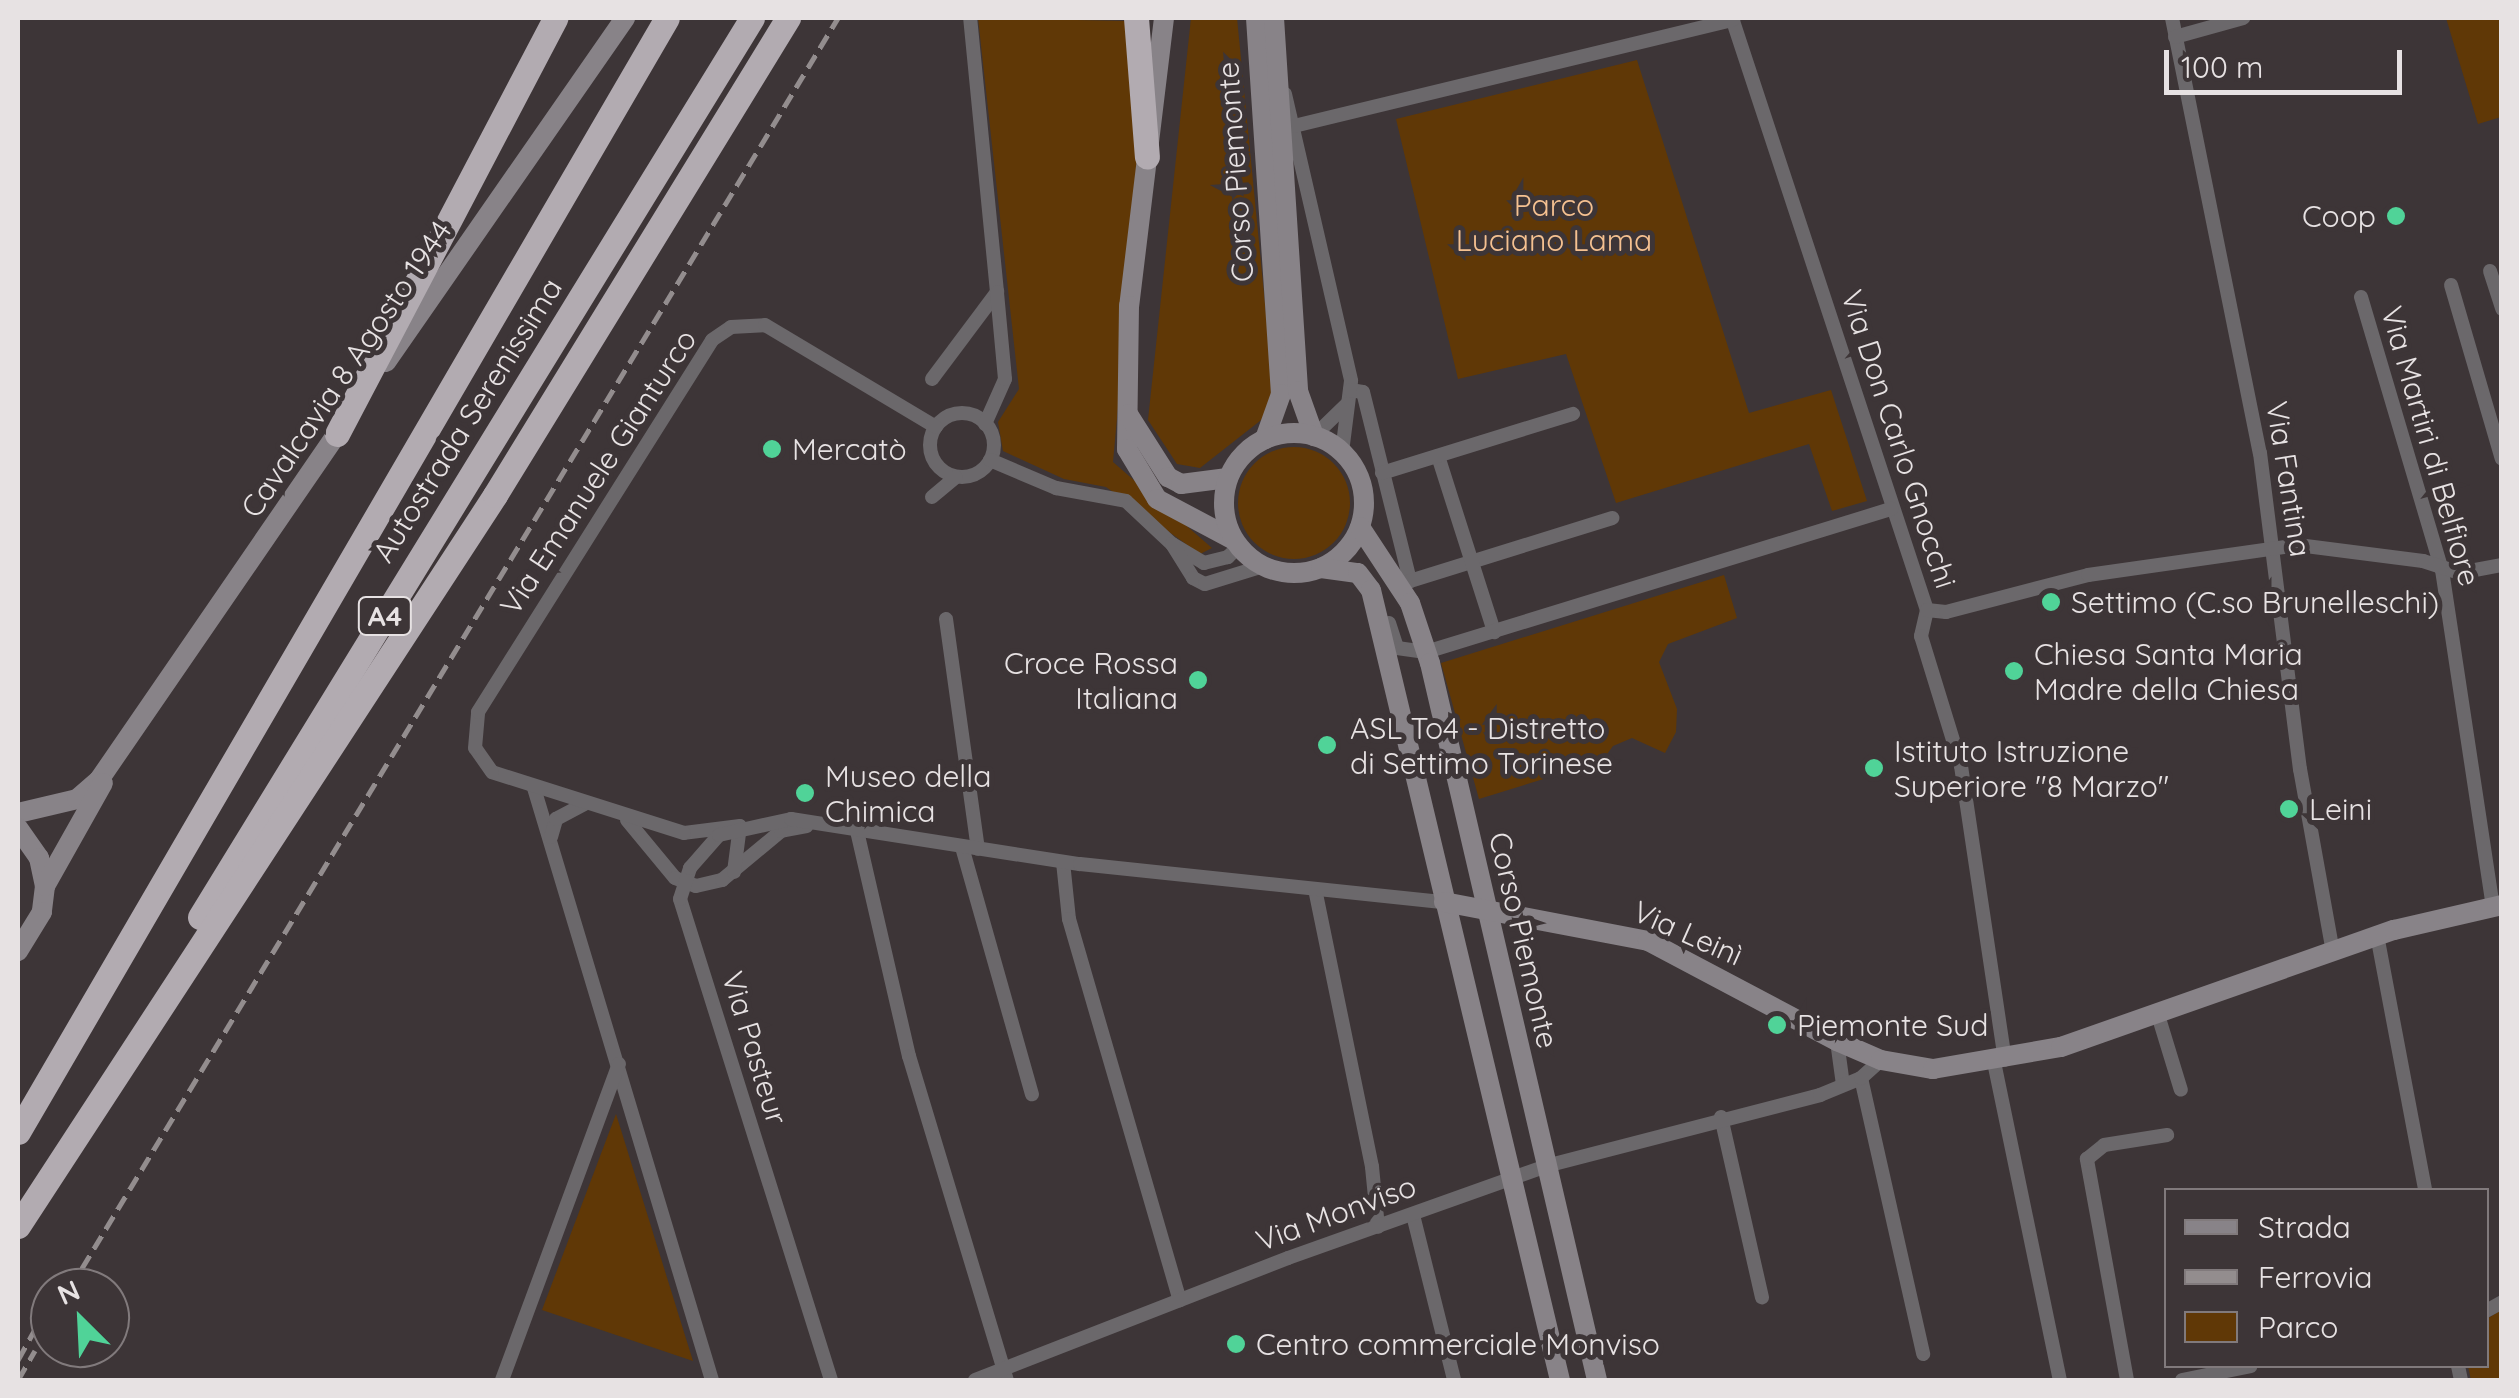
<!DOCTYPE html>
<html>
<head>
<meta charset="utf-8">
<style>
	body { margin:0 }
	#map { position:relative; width:2519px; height:1398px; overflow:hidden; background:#3d3537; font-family:Quicksand,sans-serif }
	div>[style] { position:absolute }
	.green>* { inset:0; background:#603806 }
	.round { border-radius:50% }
	.street>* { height:14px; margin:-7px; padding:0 7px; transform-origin:7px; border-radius:7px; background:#6b686b }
	.street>.ring { margin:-7px; padding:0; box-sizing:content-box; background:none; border:14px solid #6b686b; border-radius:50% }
	.secondary>* { height:20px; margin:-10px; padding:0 10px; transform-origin:10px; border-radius:10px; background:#888388 }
	.secondary>.ring { margin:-10px; padding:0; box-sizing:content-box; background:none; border:20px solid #888388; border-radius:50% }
	.highway>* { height:25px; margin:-12.5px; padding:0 12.5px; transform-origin:12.5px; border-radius:12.5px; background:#b2abb1 }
	.rail>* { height:5px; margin-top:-2.5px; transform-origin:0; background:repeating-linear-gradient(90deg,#938d8e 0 15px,transparent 0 23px) }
	.dots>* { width:28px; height:28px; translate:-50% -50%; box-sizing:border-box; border:5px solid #3d3537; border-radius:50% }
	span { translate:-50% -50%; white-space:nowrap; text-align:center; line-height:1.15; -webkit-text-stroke:10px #3d3537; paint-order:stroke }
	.shield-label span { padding:2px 8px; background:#3d3537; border:2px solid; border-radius:8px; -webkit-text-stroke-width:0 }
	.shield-label { font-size:28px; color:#e7e2e3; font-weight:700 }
	.street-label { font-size:30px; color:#e7e2e3 }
	.park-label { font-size:30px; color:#f5c191 }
	.poi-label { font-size:30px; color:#e7e2e3 }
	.right { translate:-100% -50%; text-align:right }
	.left { translate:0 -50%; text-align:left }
	.frame { position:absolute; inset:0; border:20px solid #e7e2e3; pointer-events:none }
	.legend { position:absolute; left:2164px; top:1188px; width:325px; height:180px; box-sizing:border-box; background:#3d3537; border:2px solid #817a7c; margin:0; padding:12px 18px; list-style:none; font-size:30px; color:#e7e2e3 }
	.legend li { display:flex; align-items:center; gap:20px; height:50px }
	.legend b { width:50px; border:2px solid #817a7c }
	.north { position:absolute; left:30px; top:1268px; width:100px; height:100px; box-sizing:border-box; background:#3d3537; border:2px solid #817a7c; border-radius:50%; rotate:336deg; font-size:28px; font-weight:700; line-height:40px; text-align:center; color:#e7e2e3 }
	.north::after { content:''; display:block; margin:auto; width:35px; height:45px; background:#50d398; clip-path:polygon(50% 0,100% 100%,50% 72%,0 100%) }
	.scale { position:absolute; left:2164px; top:50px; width:238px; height:45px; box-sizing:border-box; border:5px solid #e7e2e3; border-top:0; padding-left:12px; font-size:30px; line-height:35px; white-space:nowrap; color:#e7e2e3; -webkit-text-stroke:8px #3d3537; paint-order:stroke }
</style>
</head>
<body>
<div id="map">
	<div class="green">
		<div style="clip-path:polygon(978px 18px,1125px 21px,1140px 166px,1113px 462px,1212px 548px,1200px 554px,1106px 487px,1064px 479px,1003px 451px,998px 422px,1019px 389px)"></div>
		<div style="clip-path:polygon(1191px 18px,1237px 18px,1274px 396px,1265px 417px,1200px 468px,1177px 464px,1148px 420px)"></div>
		<div style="clip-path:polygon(2446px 18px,2501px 18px,2501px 117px,2478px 124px)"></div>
		<div style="clip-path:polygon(1637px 60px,1749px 413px,1831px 390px,1867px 501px,1832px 511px,1809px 444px,1616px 503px,1566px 354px,1458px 379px,1396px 119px)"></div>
		<div class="round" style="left:1238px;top:447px;width:112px;height:112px"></div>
		<div style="clip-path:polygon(1724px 575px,1737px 618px,1668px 644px,1659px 662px,1677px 709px,1676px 732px,1665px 753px,1632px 738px,1613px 746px,1602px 761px,1479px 799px,1441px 663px)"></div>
		<div style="clip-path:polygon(616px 1114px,693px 1361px,542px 1310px)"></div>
		<div style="clip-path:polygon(2501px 1310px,2501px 1380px,2471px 1380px,2468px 1366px,2486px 1366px,2487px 1319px)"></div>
	</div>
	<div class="street">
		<div style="left:1732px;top:18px;width:623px;rotate:71.77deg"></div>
		<div style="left:1927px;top:610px;width:27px;rotate:103deg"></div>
		<div style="left:1921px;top:636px;width:136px;rotate:72.9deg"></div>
		<div style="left:1961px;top:766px;width:297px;rotate:81.5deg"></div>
		<div style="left:2172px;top:18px;width:444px;rotate:78.6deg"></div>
		<div style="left:2260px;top:453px;width:319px;rotate:82.8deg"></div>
		<div style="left:2300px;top:769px;width:186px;rotate:79.8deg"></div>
		<div style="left:2175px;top:37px;width:71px;rotate:-15.6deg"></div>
		<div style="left:1285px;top:94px;width:294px;rotate:77deg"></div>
		<div style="left:1351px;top:381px;width:72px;rotate:97.2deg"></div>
		<div style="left:1294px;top:126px;width:452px;rotate:-13.6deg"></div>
		<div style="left:2490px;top:271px;width:40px;rotate:72deg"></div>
		<div style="left:2451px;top:285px;width:181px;rotate:73.7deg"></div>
		<div style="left:2361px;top:297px;width:285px;rotate:73.5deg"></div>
		<div style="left:2442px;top:570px;width:340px;rotate:81.4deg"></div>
		<div style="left:932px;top:379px;width:109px;rotate:-53.2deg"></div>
		<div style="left:997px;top:292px;width:275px;rotate:-95.6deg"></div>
		<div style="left:1350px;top:390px;width:13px;rotate:9deg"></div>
		<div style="left:1363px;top:392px;width:195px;rotate:76deg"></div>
		<div style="left:1410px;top:581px;width:212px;rotate:-17.3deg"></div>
		<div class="ring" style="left:930px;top:413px;width:50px;height:50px"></div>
		<div style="left:985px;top:424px;width:49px;rotate:-66deg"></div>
		<div style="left:1005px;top:379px;width:87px;rotate:-95.3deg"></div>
		<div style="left:1314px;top:436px;width:46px;rotate:-44.1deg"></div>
		<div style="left:1438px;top:456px;width:185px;rotate:72.3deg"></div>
		<div style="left:990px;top:460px;width:72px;rotate:23deg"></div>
		<div style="left:1056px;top:488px;width:71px;rotate:10.5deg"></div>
		<div style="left:1126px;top:501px;width:63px;rotate:43.1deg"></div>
		<div style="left:1382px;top:473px;width:200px;rotate:-17.2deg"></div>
		<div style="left:932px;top:497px;width:31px;rotate:-40deg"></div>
		<div style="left:1239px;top:546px;width:16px;rotate:135deg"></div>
		<div style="left:1228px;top:557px;width:25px;rotate:166deg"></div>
		<div style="left:1204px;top:563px;width:37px;rotate:-149deg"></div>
		<div style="left:1172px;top:544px;width:40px;rotate:58deg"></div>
		<div style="left:1193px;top:578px;width:13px;rotate:27deg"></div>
		<div style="left:1205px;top:584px;width:61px;rotate:-17.2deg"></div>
		<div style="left:1927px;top:610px;width:19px;rotate:6deg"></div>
		<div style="left:1946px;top:612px;width:147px;rotate:-14.6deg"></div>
		<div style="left:2088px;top:575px;width:212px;rotate:-8.1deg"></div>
		<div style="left:2298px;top:545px;width:126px;rotate:7.3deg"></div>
		<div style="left:2423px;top:561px;width:38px;rotate:18deg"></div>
		<div style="left:2459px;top:573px;width:44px;rotate:-10.5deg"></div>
		<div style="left:946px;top:619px;width:232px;rotate:82.1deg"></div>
		<div style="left:1389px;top:623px;width:26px;rotate:72deg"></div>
		<div style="left:1397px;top:648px;width:29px;rotate:8deg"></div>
		<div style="left:1426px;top:652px;width:487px;rotate:-17.1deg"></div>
		<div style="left:534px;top:788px;width:618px;rotate:73.27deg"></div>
		<div style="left:627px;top:820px;width:75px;rotate:50.4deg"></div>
		<div style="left:675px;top:878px;width:22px;rotate:21deg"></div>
		<div style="left:696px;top:886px;width:27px;rotate:-13deg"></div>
		<div style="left:722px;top:880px;width:77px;rotate:-39.7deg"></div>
		<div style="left:781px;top:831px;width:26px;rotate:-11deg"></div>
		<div style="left:857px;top:831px;width:231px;rotate:77deg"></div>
		<div style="left:909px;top:1056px;width:338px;rotate:73.2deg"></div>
		<div style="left:551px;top:837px;width:19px;rotate:-74deg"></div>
		<div style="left:556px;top:819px;width:32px;rotate:-28deg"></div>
		<div style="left:962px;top:847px;width:257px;rotate:74.2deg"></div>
		<div style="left:1063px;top:862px;width:57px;rotate:84deg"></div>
		<div style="left:1069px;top:919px;width:397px;rotate:73.8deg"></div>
		<div style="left:734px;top:872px;width:46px;rotate:-82.6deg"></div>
		<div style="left:740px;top:826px;width:56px;rotate:172.9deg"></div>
		<div style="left:684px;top:833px;width:201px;rotate:-162.4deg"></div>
		<div style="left:492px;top:772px;width:29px;rotate:-125deg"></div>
		<div style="left:475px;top:748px;width:36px;rotate:-85deg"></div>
		<div style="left:478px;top:712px;width:439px;rotate:-57.8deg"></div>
		<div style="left:712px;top:340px;width:23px;rotate:-34deg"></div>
		<div style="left:731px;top:327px;width:34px;rotate:-3deg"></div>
		<div style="left:765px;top:325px;width:199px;rotate:30.8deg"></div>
		<div style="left:1315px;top:889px;width:284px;rotate:78.4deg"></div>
		<div style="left:1372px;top:1167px;width:60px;rotate:84.3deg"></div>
		<div style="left:2377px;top:935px;width:259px;rotate:79.3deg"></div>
		<div style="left:2158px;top:1015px;width:78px;rotate:73deg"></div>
		<div style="left:1837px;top:1041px;width:44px;rotate:82.2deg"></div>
		<div style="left:1994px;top:1062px;width:325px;rotate:78.3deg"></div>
		<div style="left:1861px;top:1078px;width:283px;rotate:77.3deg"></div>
		<div style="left:1721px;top:1117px;width:185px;rotate:77.2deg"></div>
		<div style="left:1413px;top:1215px;width:170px;rotate:76deg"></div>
		<div style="left:2486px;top:1311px;width:18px;rotate:-29deg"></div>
		<div style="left:2458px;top:1366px;width:14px;rotate:78deg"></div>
		<div style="left:502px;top:1380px;width:337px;rotate:-69.7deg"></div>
		<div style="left:831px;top:1380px;width:504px;rotate:-107.43deg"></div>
		<div style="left:680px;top:899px;width:33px;rotate:-72deg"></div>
		<div style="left:690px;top:868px;width:44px;rotate:-48.7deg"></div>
		<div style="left:719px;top:835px;width:74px;rotate:-12.5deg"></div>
		<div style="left:791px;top:819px;width:292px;rotate:8.9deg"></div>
		<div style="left:1080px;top:864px;width:366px;rotate:6deg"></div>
		<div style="left:975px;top:1380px;width:336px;rotate:-21.3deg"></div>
		<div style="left:1288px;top:1258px;width:274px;rotate:-19.6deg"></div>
		<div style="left:1546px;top:1166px;width:283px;rotate:-14.5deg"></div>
		<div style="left:1820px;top:1095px;width:44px;rotate:-22.5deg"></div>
		<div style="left:1861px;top:1078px;width:27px;rotate:-42deg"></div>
		<div style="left:2127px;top:1380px;width:225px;rotate:-100.3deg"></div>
		<div style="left:2087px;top:1159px;width:22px;rotate:-39deg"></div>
		<div style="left:2104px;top:1145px;width:64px;rotate:-9deg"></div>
		<div style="left:2182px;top:1380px;width:70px;rotate:-11.5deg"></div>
	</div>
	<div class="secondary">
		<div style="left:1164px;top:18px;width:290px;rotate:96.9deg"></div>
		<div style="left:1129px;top:306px;width:143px;rotate:90.8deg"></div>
		<div style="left:1127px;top:449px;width:58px;rotate:59deg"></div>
		<div style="left:1157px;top:499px;width:87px;rotate:28deg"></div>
		<div style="left:1256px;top:18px;width:377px;rotate:86.2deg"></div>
		<div style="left:1281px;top:394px;width:48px;rotate:109.6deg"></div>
		<div style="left:1274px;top:18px;width:374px;rotate:86.3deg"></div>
		<div style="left:1298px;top:391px;width:48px;rotate:70.4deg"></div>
		<div style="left:386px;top:362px;width:419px;rotate:-55.2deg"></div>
		<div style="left:1128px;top:414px;width:75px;rotate:57.6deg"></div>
		<div style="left:1168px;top:477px;width:15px;rotate:28deg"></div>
		<div style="left:1181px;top:484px;width:47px;rotate:-7.3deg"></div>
		<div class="ring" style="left:1224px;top:433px;width:120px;height:120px"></div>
		<div style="left:1360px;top:527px;width:91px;rotate:56.7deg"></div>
		<div style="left:1410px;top:603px;width:63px;rotate:71.6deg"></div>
		<div style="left:1430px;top:663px;width:736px;rotate:76.89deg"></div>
		<div style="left:1321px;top:568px;width:37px;rotate:8deg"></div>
		<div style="left:1358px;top:573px;width:21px;rotate:53deg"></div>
		<div style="left:1371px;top:590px;width:812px;rotate:76.55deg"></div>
		<div style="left:18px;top:813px;width:61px;rotate:-13.3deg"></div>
		<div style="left:77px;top:799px;width:29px;rotate:-41deg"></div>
		<div style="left:99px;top:780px;width:432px;rotate:-55.5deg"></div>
		<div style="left:18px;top:828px;width:37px;rotate:55deg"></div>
		<div style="left:39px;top:858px;width:29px;rotate:78deg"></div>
		<div style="left:45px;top:886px;width:26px;rotate:97deg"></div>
		<div style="left:42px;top:912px;width:46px;rotate:121.6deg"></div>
		<div style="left:45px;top:886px;width:118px;rotate:-60.6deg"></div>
		<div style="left:1444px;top:902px;width:208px;rotate:10.8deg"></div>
		<div style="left:1648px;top:941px;width:214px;rotate:27.9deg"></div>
		<div style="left:1837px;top:1041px;width:48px;rotate:23.4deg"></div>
		<div style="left:1881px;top:1060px;width:53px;rotate:9.8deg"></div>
		<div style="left:1933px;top:1069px;width:130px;rotate:-9.8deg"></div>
		<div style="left:2061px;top:1047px;width:353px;rotate:-19.4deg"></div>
		<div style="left:2394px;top:930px;width:111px;rotate:-13deg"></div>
	</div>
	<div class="highway">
		<div style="left:1136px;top:18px;width:139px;rotate:85.5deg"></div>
		<div style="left:337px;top:434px;width:470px;rotate:-62.3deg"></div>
		<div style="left:200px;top:917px;width:1055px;rotate:-58.45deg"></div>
		<div style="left:18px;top:1132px;width:1289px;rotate:-59.78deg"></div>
		<div style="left:18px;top:1226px;width:873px;rotate:-56.87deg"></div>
		<div style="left:495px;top:495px;width:560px;rotate:-58.44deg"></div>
	</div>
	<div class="rail">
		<div style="left:70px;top:1288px;width:1484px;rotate:-58.84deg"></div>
		<div style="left:18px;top:1360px;width:66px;rotate:-61.1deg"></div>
		<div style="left:18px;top:1380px;width:34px;rotate:-60deg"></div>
	</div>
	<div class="dots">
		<div style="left:2396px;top:216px;background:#50d398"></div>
		<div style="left:772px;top:449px;background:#50d398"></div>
		<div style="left:2051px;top:602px;background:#50d398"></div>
		<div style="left:2014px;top:671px;background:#50d398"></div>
		<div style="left:1198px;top:680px;background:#50d398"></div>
		<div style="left:1327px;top:745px;background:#50d398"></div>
		<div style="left:1874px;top:768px;background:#50d398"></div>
		<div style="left:805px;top:793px;background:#50d398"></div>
		<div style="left:2289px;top:809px;background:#50d398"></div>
		<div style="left:1777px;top:1025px;background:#50d398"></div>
		<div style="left:1236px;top:1344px;background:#50d398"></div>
	</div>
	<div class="shield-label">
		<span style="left:385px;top:616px">A4</span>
	</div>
	<div class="street-label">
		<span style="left:1235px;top:172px;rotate:-94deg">Corso Piemonte</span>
		<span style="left:346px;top:369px;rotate:-56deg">Cavalcavia 8 Agosto 1944</span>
		<span style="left:467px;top:420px;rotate:-58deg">Autostrada Serenissima</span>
		<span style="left:1899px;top:439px;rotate:72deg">Via Don Carlo Gnocchi</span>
		<span style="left:2431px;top:446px;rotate:74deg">Via Martiri di Belfiore</span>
		<span style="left:598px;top:472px;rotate:-57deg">Via Emanuele Gianturco</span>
		<span style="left:2289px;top:479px;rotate:81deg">Via Fantina</span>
		<span style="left:1688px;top:933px;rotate:24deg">Via Leinì</span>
		<span style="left:1524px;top:940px;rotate:77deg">Corso Piemonte</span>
		<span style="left:755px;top:1048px;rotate:73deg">Via Pasteur</span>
		<span style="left:1336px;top:1213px;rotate:-20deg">Via Monviso</span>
	</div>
	<div class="park-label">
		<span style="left:1554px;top:222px">Parco<br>Luciano Lama</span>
	</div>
	<div class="poi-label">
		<span class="right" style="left:2376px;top:216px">Coop</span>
		<span class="left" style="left:792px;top:449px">Mercatò</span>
		<span class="left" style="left:2071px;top:602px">Settimo (C.so Brunelleschi)</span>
		<span class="left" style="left:2034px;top:671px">Chiesa Santa Maria<br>Madre della Chiesa</span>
		<span class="right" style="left:1178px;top:680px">Croce Rossa<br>Italiana</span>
		<span class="left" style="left:1350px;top:745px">ASL To4 - Distretto<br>di Settimo Torinese</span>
		<span class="left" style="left:1894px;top:768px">Istituto Istruzione<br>Superiore "8 Marzo"</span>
		<span class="left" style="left:825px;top:793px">Museo della<br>Chimica</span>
		<span class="left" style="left:2309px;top:809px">Leini</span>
		<span class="left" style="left:1797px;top:1025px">Piemonte Sud</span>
		<span class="left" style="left:1256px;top:1344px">Centro commerciale Monviso</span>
	</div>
	<div class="frame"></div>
	<ul class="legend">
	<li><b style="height:12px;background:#888388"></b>Strada</li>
	<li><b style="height:12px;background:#938d8e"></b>Ferrovia</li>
	<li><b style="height:28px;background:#603806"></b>Parco</li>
	</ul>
	<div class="north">N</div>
	<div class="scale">100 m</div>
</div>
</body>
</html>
